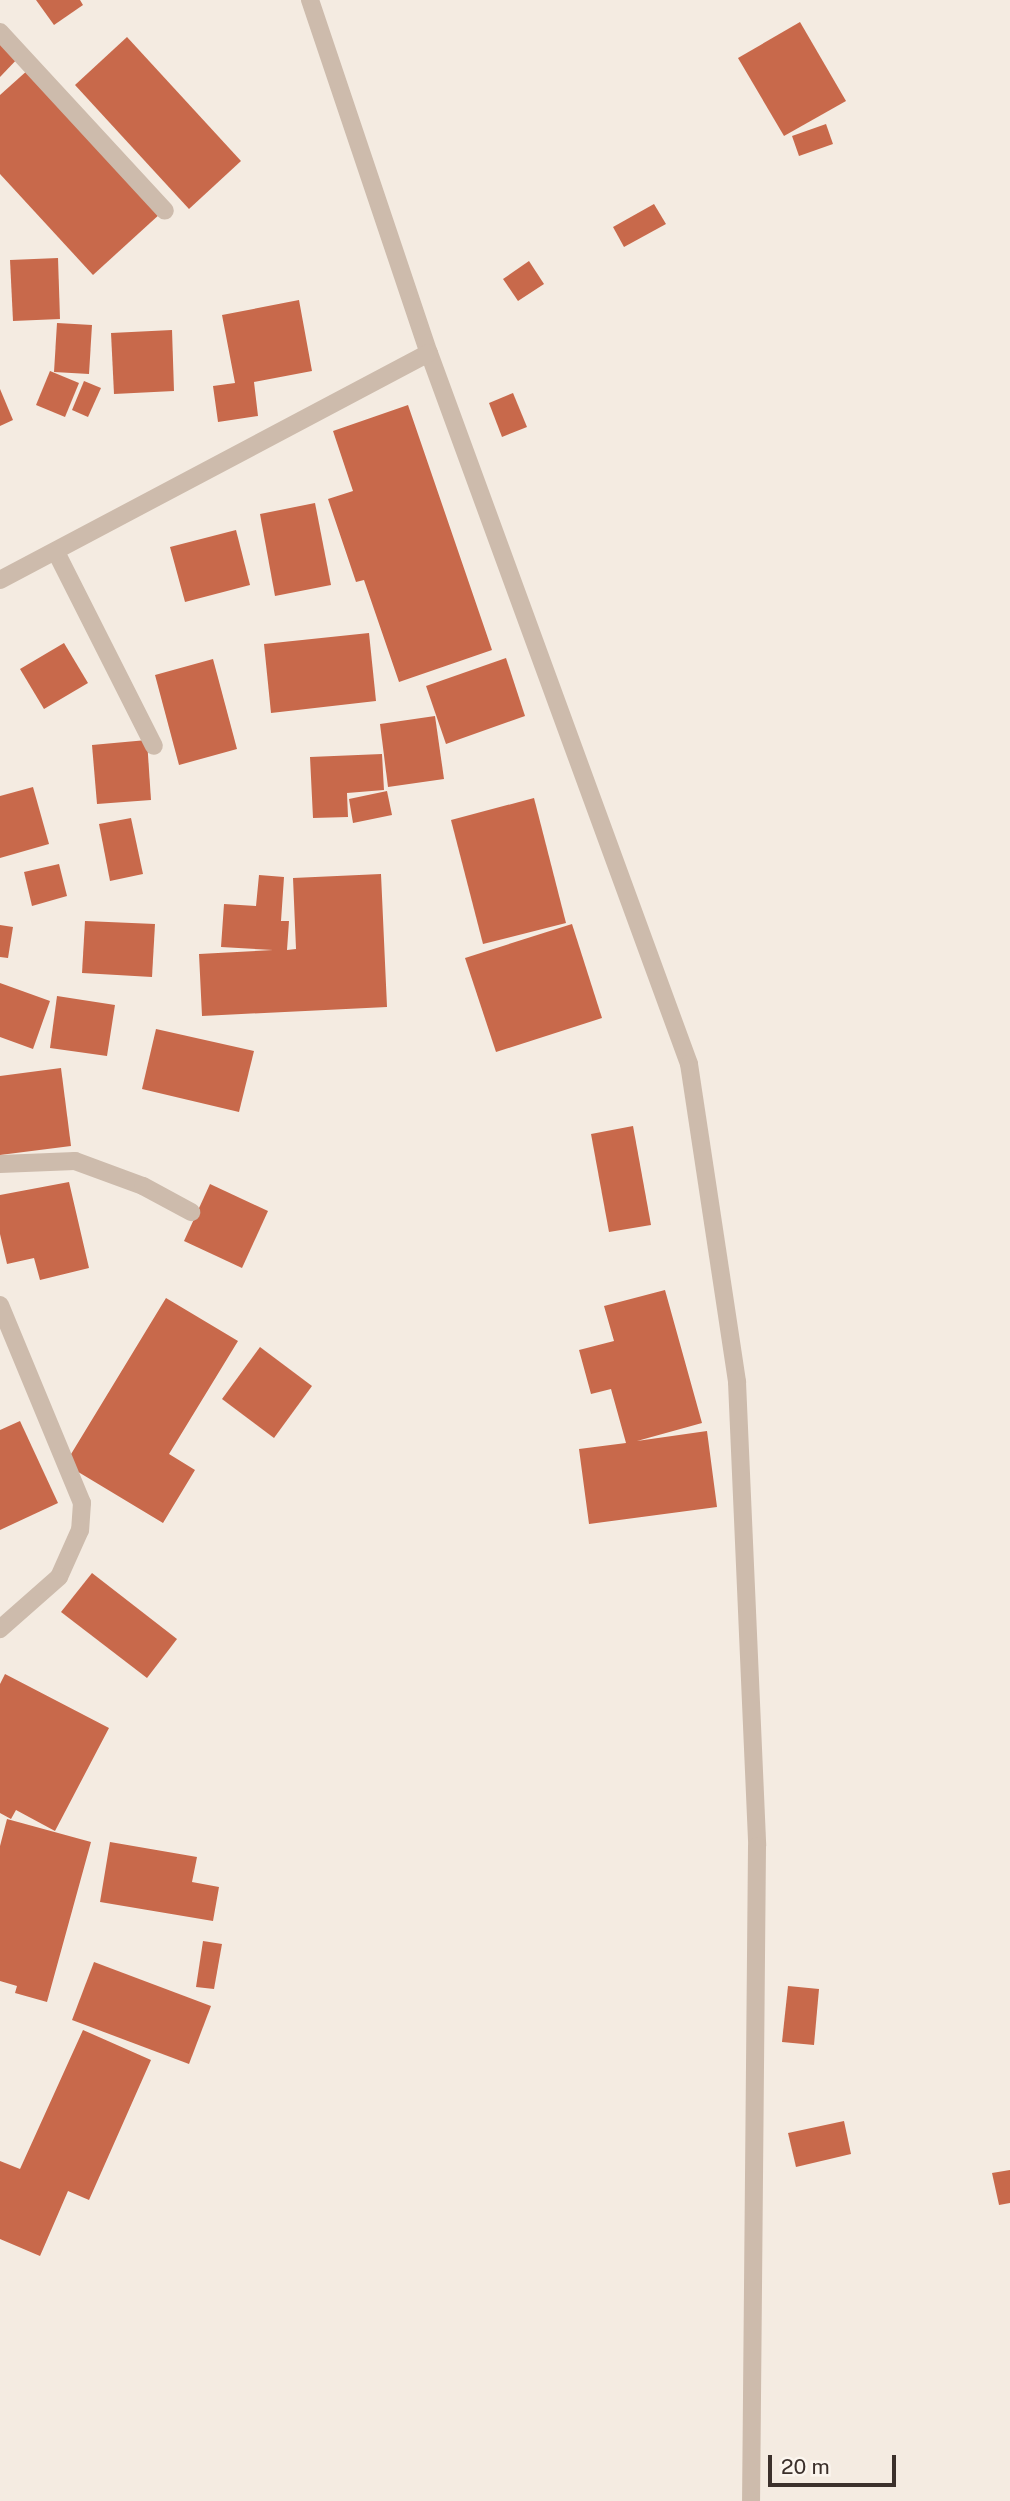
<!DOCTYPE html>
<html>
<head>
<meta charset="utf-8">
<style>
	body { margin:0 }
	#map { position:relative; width:1010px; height:2501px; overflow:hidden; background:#f4ebe1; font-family:"Public Sans",sans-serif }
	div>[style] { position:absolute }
	.building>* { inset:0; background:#c8694b }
	.minor>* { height:18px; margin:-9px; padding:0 9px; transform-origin:9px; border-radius:9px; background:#cdbbac }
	span { translate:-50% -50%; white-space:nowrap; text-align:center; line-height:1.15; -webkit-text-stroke:5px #fbf5ee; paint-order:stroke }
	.scale { position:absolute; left:768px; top:2455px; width:128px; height:32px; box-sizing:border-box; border:4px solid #3b302b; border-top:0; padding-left:9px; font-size:21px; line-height:24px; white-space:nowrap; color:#3b302b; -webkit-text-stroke:5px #fbf5ee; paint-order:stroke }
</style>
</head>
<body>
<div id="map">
	<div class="building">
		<div style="clip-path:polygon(36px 0,80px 0,83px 5px,54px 25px)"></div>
		<div style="clip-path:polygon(800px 22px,846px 101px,784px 136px,738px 58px)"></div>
		<div style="clip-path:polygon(0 35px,21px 55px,0 77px)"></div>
		<div style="clip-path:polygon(127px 37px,241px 161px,189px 209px,75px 85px)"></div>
		<div style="clip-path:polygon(29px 69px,161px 213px,93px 275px,0 174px,0 95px)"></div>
		<div style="clip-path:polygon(826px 124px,833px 144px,799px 156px,792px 136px)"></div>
		<div style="clip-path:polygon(654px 204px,666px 224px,624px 247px,613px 227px)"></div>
		<div style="clip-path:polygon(58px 258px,60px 319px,13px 321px,10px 260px)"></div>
		<div style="clip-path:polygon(529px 261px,544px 284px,518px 301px,503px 279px)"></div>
		<div style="clip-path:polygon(299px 300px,312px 371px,254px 382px,258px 416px,218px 422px,213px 386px,235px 383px,222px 315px)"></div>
		<div style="clip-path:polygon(57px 323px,92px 325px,89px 374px,54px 372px)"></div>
		<div style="clip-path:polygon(172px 330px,174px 391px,114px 394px,111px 333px)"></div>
		<div style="clip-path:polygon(50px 371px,79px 383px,65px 417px,36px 405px)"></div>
		<div style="clip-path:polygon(84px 381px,101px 388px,88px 417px,72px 410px)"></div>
		<div style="clip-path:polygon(0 389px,13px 420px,0 426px)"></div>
		<div style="clip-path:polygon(513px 393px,527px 427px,502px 437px,489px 403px)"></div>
		<div style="clip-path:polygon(408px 405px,492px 650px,399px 682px,364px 580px,356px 582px,328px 499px,353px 491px,333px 431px)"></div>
		<div style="clip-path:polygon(315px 503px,331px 585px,275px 596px,260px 514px)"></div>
		<div style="clip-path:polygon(236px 530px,250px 585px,185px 602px,170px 547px)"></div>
		<div style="clip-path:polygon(369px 633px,376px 701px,271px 713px,264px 644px)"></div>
		<div style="clip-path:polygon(64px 643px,88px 683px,44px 709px,20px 669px)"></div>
		<div style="clip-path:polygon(506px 658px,525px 716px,446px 744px,426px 686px)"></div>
		<div style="clip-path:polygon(213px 659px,237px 749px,179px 765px,155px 675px)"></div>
		<div style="clip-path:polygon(435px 716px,444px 779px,388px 787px,380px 724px)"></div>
		<div style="clip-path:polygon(147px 740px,151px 800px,97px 804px,92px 745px)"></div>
		<div style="clip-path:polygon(382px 754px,384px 790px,347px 793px,348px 817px,313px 818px,310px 757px)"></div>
		<div style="clip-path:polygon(33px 787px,49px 844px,0 858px,0 796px)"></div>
		<div style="clip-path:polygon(387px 791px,392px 815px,353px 823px,349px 799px)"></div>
		<div style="clip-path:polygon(534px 798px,566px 923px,483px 944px,451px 820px)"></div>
		<div style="clip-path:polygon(131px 818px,143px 874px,110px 881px,99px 824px)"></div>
		<div style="clip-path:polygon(59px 864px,67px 896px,32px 906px,24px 872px)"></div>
		<div style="clip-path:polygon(381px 874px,387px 1007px,202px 1016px,199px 954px,273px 950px,221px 947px,224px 904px,256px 906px,259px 875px,284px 877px,281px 921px,289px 921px,287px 950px,296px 949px,293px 878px)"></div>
		<div style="clip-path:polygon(85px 921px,155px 924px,152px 977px,82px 973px)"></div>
		<div style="clip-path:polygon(572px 924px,602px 1018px,496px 1052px,465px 958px)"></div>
		<div style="clip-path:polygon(0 925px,13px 927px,8px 958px,0 957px)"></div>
		<div style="clip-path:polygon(0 983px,50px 1001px,33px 1049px,0 1037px)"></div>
		<div style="clip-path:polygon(57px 996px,115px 1005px,107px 1056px,50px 1048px)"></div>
		<div style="clip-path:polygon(156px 1029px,254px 1051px,239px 1112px,142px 1089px)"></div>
		<div style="clip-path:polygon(61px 1068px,71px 1146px,0 1155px,0 1076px)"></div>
		<div style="clip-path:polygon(633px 1126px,651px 1225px,609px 1232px,591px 1134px)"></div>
		<div style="clip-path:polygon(69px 1182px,89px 1268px,40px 1280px,34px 1258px,7px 1264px,0 1234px,0 1195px)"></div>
		<div style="clip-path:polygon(210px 1184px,268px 1211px,242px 1268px,184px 1241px)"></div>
		<div style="clip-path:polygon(665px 1290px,702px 1423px,637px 1441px,707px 1431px,717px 1507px,589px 1524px,579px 1449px,626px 1443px,611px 1389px,591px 1394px,579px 1350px,614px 1341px,604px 1306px)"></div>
		<div style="clip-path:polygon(166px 1298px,238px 1341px,169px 1454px,195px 1470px,163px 1523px,65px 1464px)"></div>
		<div style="clip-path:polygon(260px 1347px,312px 1386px,274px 1438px,222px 1399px)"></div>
		<div style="clip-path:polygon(20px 1421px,58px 1503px,0 1530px,0 1430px)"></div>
		<div style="clip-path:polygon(92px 1573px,177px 1639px,147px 1678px,61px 1612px)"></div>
		<div style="clip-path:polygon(5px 1674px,109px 1728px,55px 1831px,16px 1810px,11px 1819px,0 1813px,0 1684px)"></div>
		<div style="clip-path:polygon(7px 1819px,91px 1842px,47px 2002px,15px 1993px,17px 1986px,0 1981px,0 1846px)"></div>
		<div style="clip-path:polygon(110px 1842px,197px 1857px,192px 1882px,219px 1887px,213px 1921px,100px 1902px)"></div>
		<div style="clip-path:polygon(203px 1941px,222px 1944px,214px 1989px,196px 1987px)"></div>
		<div style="clip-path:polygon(94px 1962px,211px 2006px,189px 2064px,72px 2020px)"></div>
		<div style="clip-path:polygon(788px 1986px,819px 1989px,814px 2045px,782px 2042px)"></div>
		<div style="clip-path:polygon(83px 2030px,151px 2060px,89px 2200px,68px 2191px,40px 2256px,0 2239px,0 2161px,20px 2169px)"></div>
		<div style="clip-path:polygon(844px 2121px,851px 2154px,796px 2167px,788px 2133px)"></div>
		<div style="clip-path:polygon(1010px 2170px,1010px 2203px,999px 2205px,992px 2173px)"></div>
	</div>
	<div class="minor">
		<div style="left:310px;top:0;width:373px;rotate:71.4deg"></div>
		<div style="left:429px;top:353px;width:757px;rotate:69.91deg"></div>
		<div style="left:689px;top:1064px;width:322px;rotate:81.4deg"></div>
		<div style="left:737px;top:1382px;width:464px;rotate:87.5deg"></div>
		<div style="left:757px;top:1846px;width:655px;rotate:90.52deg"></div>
		<div style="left:0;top:32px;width:243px;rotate:47.3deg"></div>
		<div style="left:56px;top:552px;width:217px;rotate:63.2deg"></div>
		<div style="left:0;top:580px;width:485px;rotate:-27.9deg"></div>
		<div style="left:0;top:1164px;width:75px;rotate:-2.3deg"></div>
		<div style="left:75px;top:1161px;width:72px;rotate:20.2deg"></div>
		<div style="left:143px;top:1186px;width:55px;rotate:28.4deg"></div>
		<div style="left:0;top:1305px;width:214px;rotate:67.5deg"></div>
		<div style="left:82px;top:1503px;width:27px;rotate:94deg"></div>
		<div style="left:80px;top:1530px;width:51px;rotate:114.1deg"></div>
		<div style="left:59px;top:1577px;width:79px;rotate:138.6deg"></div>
	</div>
	<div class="scale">20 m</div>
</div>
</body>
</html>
